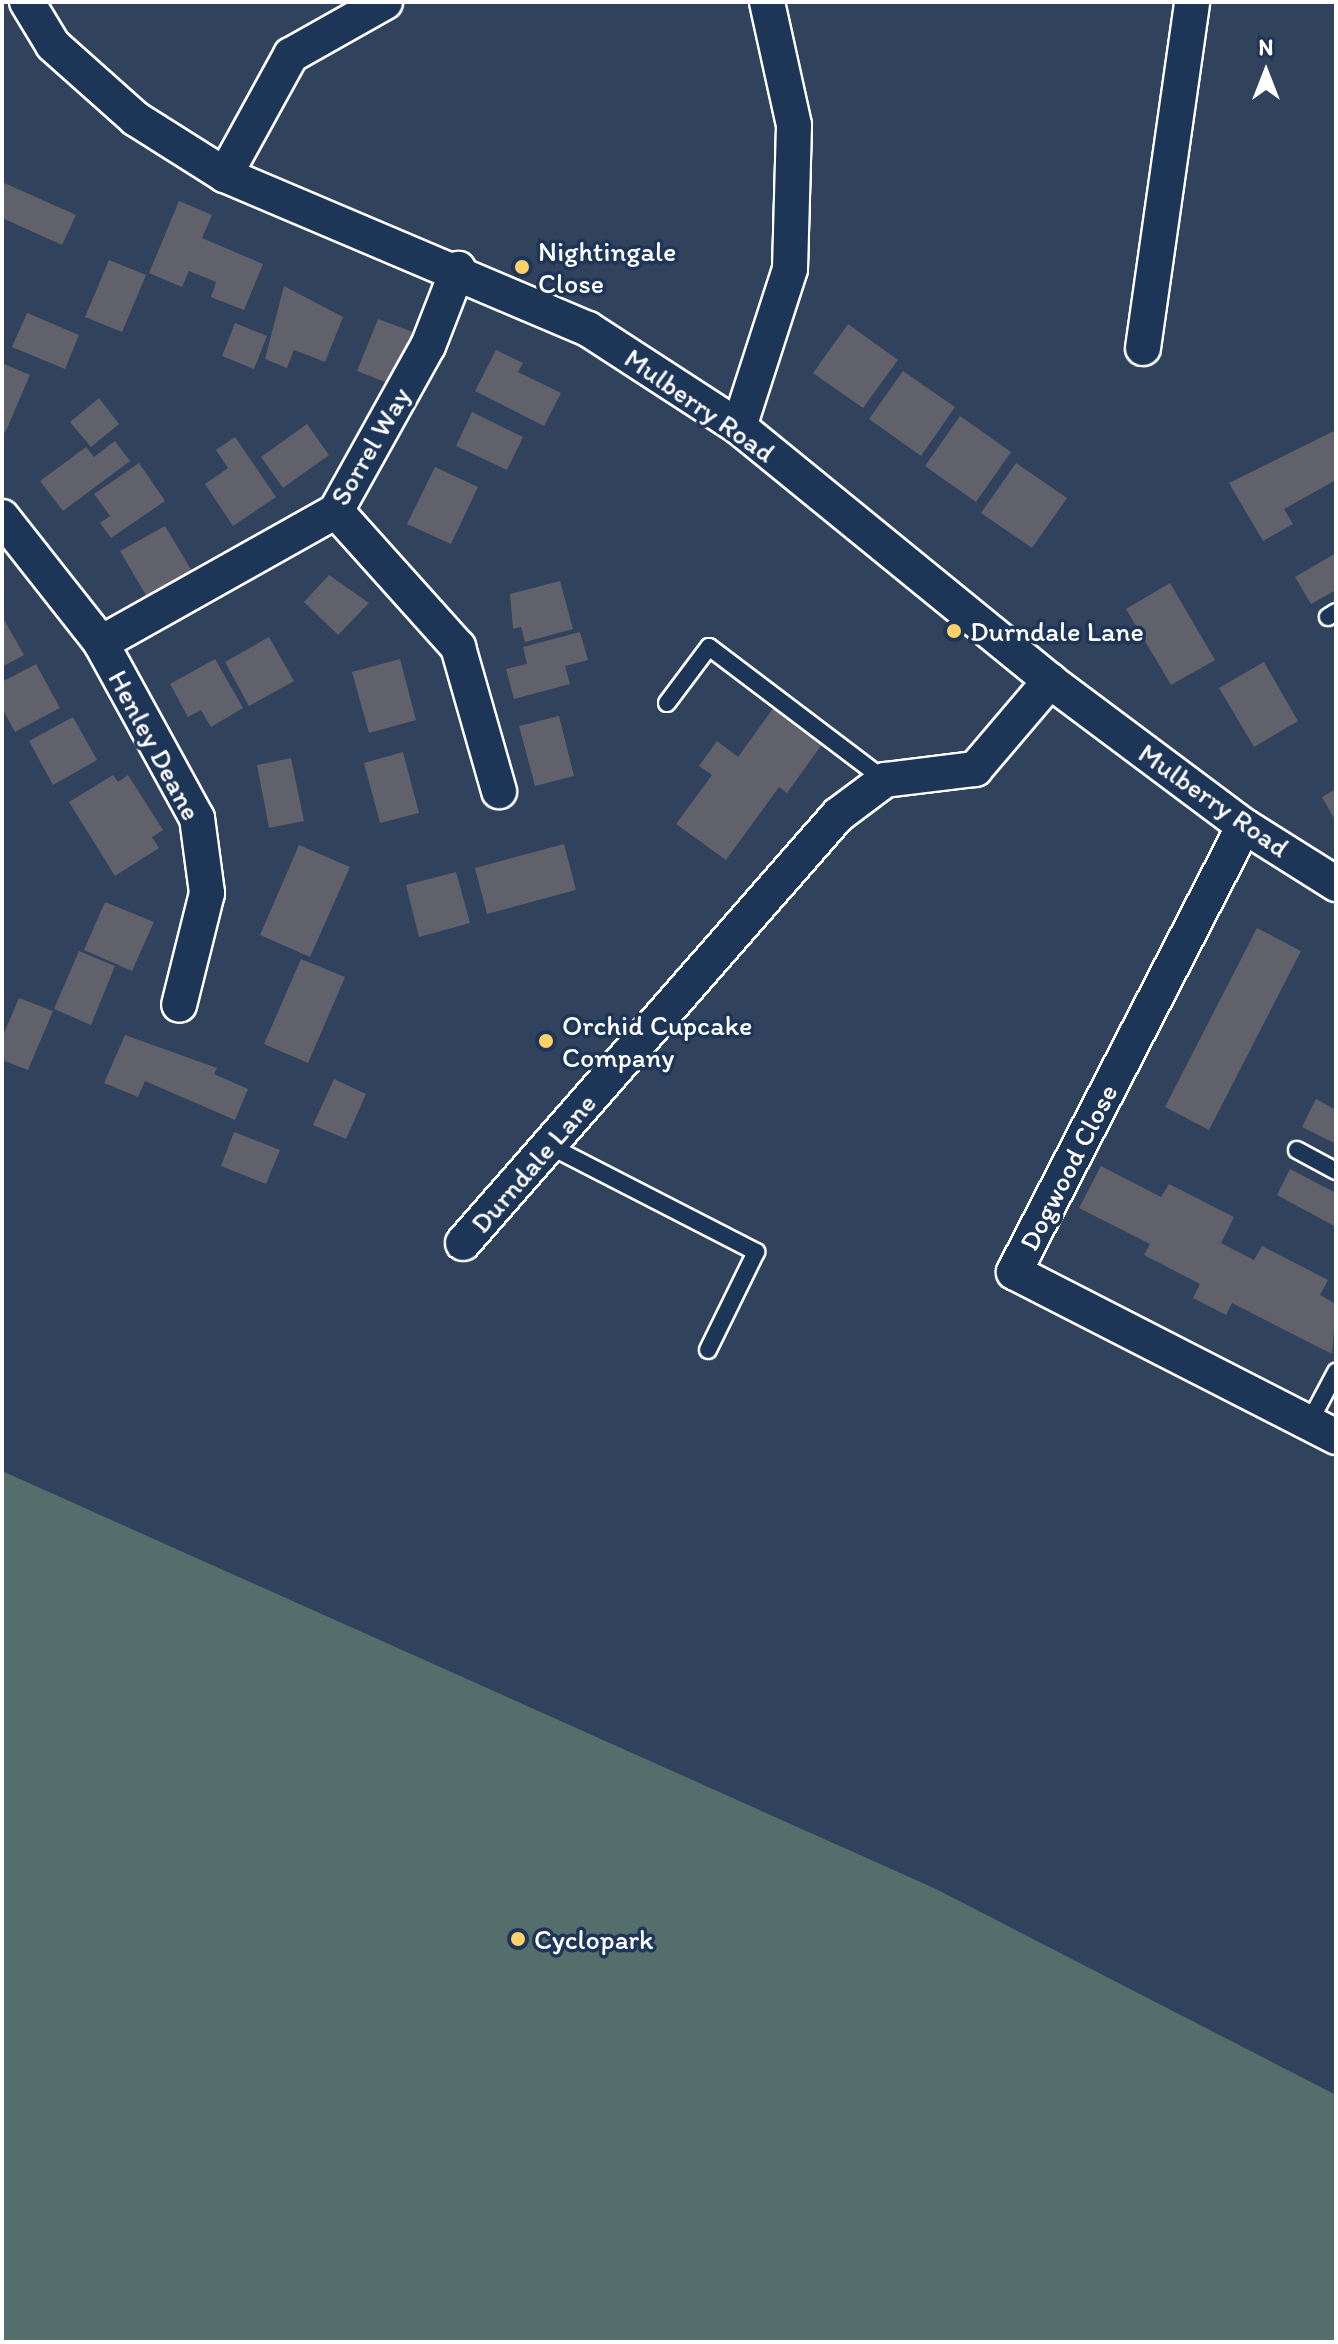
<!DOCTYPE html>
<html>
<head>
<meta charset="utf-8">
<style>
	body { margin:0 }
	#map { position:relative; width:1338px; height:2344px; overflow:hidden; background:#31425d; font-family:Itim,sans-serif }
	div>[style] { position:absolute }
	.green>* { inset:0; background:#546e6b }
	.building>* { inset:0; background:#61616b }
	.roads { filter:drop-shadow(2px 0 #fff) drop-shadow(-2px 0 #fff) drop-shadow(0 2px #fff) drop-shadow(0 -2px #fff) }
	.lane>* { height:16px; margin:-8px; padding:0 8px; transform-origin:8px; border-radius:8px; background:#1d3557 }
	.street>* { height:34px; margin:-17px; padding:0 17px; transform-origin:17px; border-radius:17px; background:#1d3557 }
	.dots>* { width:22px; height:22px; translate:-50% -50%; box-sizing:border-box; border:4px solid #1d3557; border-radius:50% }
	span { translate:-50% -50%; white-space:nowrap; text-align:center; line-height:1.15; -webkit-text-stroke:7px #1d3557; paint-order:stroke }
	.poi-label { font-size:28px; color:#fff }
	.left { translate:0 -50%; text-align:left }
	.street-label { font-size:28px; color:#fff }
	.frame { position:absolute; inset:0; border:4px solid #fff; pointer-events:none }
	.north { position:absolute; left:1226px; top:32px; width:80px; height:80px; -webkit-text-stroke:6px #1d3557; paint-order:stroke; rotate:0deg; font-size:22px; font-weight:700; line-height:32px; text-align:center; color:#fff }
	.north::after { content:''; display:block; margin:auto; width:28px; height:36px; background:#fff; clip-path:polygon(50% 0,100% 100%,50% 72%,0 100%) }
</style>
</head>
<body>
<div id="map">
	<div class="green">
		<div style="clip-path:polygon(2px 1471px,936px 1889px,1336px 2095px,1336px 2342px,2px 2342px)"></div>
	</div>
	<div class="building">
		<div style="clip-path:polygon(2px 182px,76px 215px,62px 245px,2px 218px)"></div>
		<div style="clip-path:polygon(179px 201px,212px 215px,202px 238px,263px 264px,244px 310px,211px 297px,216px 282px,189px 271px,182px 287px,149px 273px)"></div>
		<div style="clip-path:polygon(109px 260px,146px 275px,122px 332px,85px 317px)"></div>
		<div style="clip-path:polygon(284px 286px,343px 317px,325px 362px,294px 350px,287px 368px,265px 359px)"></div>
		<div style="clip-path:polygon(27px 313px,79px 335px,65px 369px,12px 347px)"></div>
		<div style="clip-path:polygon(378px 319px,413px 332px,393px 385px,357px 371px)"></div>
		<div style="clip-path:polygon(235px 323px,267px 336px,254px 369px,222px 356px)"></div>
		<div style="clip-path:polygon(848px 324px,898px 360px,863px 408px,813px 373px)"></div>
		<div style="clip-path:polygon(496px 350px,523px 363px,518px 372px,561px 393px,544px 426px,475px 391px)"></div>
		<div style="clip-path:polygon(2px 363px,30px 375px,5px 433px,2px 431px)"></div>
		<div style="clip-path:polygon(903px 371px,955px 407px,921px 456px,869px 419px)"></div>
		<div style="clip-path:polygon(99px 398px,119px 424px,91px 447px,70px 422px)"></div>
		<div style="clip-path:polygon(472px 412px,523px 437px,507px 470px,456px 446px)"></div>
		<div style="clip-path:polygon(960px 416px,1011px 452px,976px 502px,925px 466px)"></div>
		<div style="clip-path:polygon(307px 424px,329px 455px,283px 488px,261px 457px)"></div>
		<div style="clip-path:polygon(1336px 430px,1336px 480px,1284px 509px,1293px 524px,1263px 541px,1229px 483px)"></div>
		<div style="clip-path:polygon(235px 437px,276px 497px,233px 526px,205px 484px,228px 468px,216px 450px)"></div>
		<div style="clip-path:polygon(115px 441px,130px 461px,63px 511px,40px 481px,86px 447px,94px 457px)"></div>
		<div style="clip-path:polygon(139px 463px,165px 501px,111px 538px,100px 523px,110px 516px,94px 494px)"></div>
		<div style="clip-path:polygon(1016px 463px,1067px 498px,1032px 548px,981px 513px)"></div>
		<div style="clip-path:polygon(435px 467px,478px 487px,451px 544px,407px 524px)"></div>
		<div style="clip-path:polygon(165px 526px,192px 571px,147px 597px,120px 551px)"></div>
		<div style="clip-path:polygon(1336px 553px,1336px 590px,1311px 604px,1295px 577px)"></div>
		<div style="clip-path:polygon(329px 575px,369px 603px,338px 635px,304px 602px)"></div>
		<div style="clip-path:polygon(560px 581px,573px 629px,525px 642px,521px 627px,513px 629px,510px 594px)"></div>
		<div style="clip-path:polygon(1170px 583px,1215px 660px,1171px 685px,1126px 609px)"></div>
		<div style="clip-path:polygon(2px 616px,24px 655px,2px 667px)"></div>
		<div style="clip-path:polygon(580px 632px,588px 660px,565px 666px,570px 684px,514px 699px,506px 669px,527px 664px,523px 647px)"></div>
		<div style="clip-path:polygon(269px 637px,294px 681px,249px 706px,225px 662px)"></div>
		<div style="clip-path:polygon(215px 659px,243px 708px,211px 727px,201px 710px,188px 717px,170px 684px)"></div>
		<div style="clip-path:polygon(400px 659px,416px 720px,369px 733px,352px 672px)"></div>
		<div style="clip-path:polygon(1264px 662px,1298px 721px,1254px 747px,1219px 688px)"></div>
		<div style="clip-path:polygon(36px 664px,60px 708px,15px 732px,2px 708px,2px 682px)"></div>
		<div style="clip-path:polygon(774px 707px,823px 743px,787px 793px,779px 787px,726px 860px,676px 824px,712px 775px,699px 766px,717px 741px,738px 757px)"></div>
		<div style="clip-path:polygon(559px 716px,574px 776px,535px 786px,519px 726px)"></div>
		<div style="clip-path:polygon(73px 717px,97px 760px,53px 785px,29px 741px)"></div>
		<div style="clip-path:polygon(403px 752px,419px 813px,380px 823px,364px 763px)"></div>
		<div style="clip-path:polygon(291px 758px,304px 821px,269px 828px,257px 765px)"></div>
		<div style="clip-path:polygon(113px 775px,118px 782px,128px 775px,163px 830px,152px 837px,159px 848px,115px 876px,69px 802px)"></div>
		<div style="clip-path:polygon(1336px 789px,1336px 822px,1322px 797px)"></div>
		<div style="clip-path:polygon(564px 844px,576px 890px,487px 914px,475px 868px)"></div>
		<div style="clip-path:polygon(299px 845px,350px 867px,310px 957px,260px 935px)"></div>
		<div style="clip-path:polygon(456px 872px,470px 923px,419px 937px,406px 885px)"></div>
		<div style="clip-path:polygon(105px 902px,154px 922px,132px 971px,84px 950px)"></div>
		<div style="clip-path:polygon(1257px 928px,1301px 951px,1209px 1130px,1165px 1107px)"></div>
		<div style="clip-path:polygon(79px 951px,115px 966px,91px 1025px,54px 1009px)"></div>
		<div style="clip-path:polygon(301px 959px,345px 977px,308px 1063px,264px 1044px)"></div>
		<div style="clip-path:polygon(19px 998px,53px 1011px,28px 1070px,2px 1060px,2px 1038px)"></div>
		<div style="clip-path:polygon(125px 1035px,217px 1068px,214px 1074px,248px 1089px,235px 1120px,145px 1081px,138px 1097px,104px 1083px)"></div>
		<div style="clip-path:polygon(334px 1079px,366px 1094px,346px 1139px,313px 1125px)"></div>
		<div style="clip-path:polygon(1316px 1099px,1336px 1110px,1336px 1144px,1302px 1127px)"></div>
		<div style="clip-path:polygon(234px 1132px,280px 1150px,266px 1184px,221px 1166px)"></div>
		<div style="clip-path:polygon(1101px 1166px,1161px 1197px,1169px 1184px,1234px 1217px,1221px 1243px,1254px 1260px,1262px 1246px,1328px 1280px,1320px 1295px,1336px 1304px,1332px 1354px,1232px 1303px,1226px 1315px,1193px 1298px,1200px 1284px,1144px 1255px,1150px 1244px,1079px 1208px)"></div>
		<div style="clip-path:polygon(1290px 1169px,1336px 1193px,1336px 1227px,1277px 1195px)"></div>
	</div>
	<div class="roads">
		<div class="lane">
			<div style="left:1328px;top:617px;width:9px;rotate:-32deg"></div>
			<div style="left:667px;top:703px;width:70px;rotate:-53.1deg"></div>
			<div style="left:709px;top:647px;width:221px;rotate:37.1deg"></div>
			<div style="left:548px;top:1145px;width:234px;rotate:27.2deg"></div>
			<div style="left:756px;top:1252px;width:109px;rotate:116.1deg"></div>
			<div style="left:1297px;top:1150px;width:44px;rotate:28.3deg"></div>
			<div style="left:1309px;top:1423px;width:58px;rotate:-62.1deg"></div>
		</div>
		<div class="street">
			<div style="left:27px;top:2px;width:50px;rotate:58.8deg"></div>
			<div style="left:53px;top:45px;width:111px;rotate:41.7deg"></div>
			<div style="left:136px;top:119px;width:105px;rotate:32.2deg"></div>
			<div style="left:225px;top:175px;width:394px;rotate:23deg"></div>
			<div style="left:588px;top:329px;width:180px;rotate:33deg"></div>
			<div style="left:739px;top:427px;width:402px;rotate:39.2deg"></div>
			<div style="left:1050px;top:681px;width:242px;rotate:36.8deg"></div>
			<div style="left:1244px;top:826px;width:109px;rotate:32.2deg"></div>
			<div style="left:225px;top:175px;width:137px;rotate:-61.2deg"></div>
			<div style="left:291px;top:55px;width:108px;rotate:-29.4deg"></div>
			<div style="left:1143px;top:348px;width:349px;rotate:-81.9deg"></div>
			<div style="left:739px;top:427px;width:166px;rotate:-72.1deg"></div>
			<div style="left:790px;top:269px;width:144px;rotate:-88.4deg"></div>
			<div style="left:794px;top:125px;width:126px;rotate:-102.4deg"></div>
			<div style="left:336px;top:511px;width:183px;rotate:48.1deg"></div>
			<div style="left:458px;top:647px;width:150px;rotate:74.1deg"></div>
			<div style="left:2px;top:517px;width:160px;rotate:51.8deg"></div>
			<div style="left:101px;top:643px;width:200px;rotate:61.3deg"></div>
			<div style="left:197px;top:818px;width:76px;rotate:82.4deg"></div>
			<div style="left:207px;top:893px;width:115px;rotate:104deg"></div>
			<div style="left:101px;top:643px;width:270px;rotate:-29.3deg"></div>
			<div style="left:336px;top:511px;width:189px;rotate:-60.9deg"></div>
			<div style="left:428px;top:346px;width:83px;rotate:-68.7deg"></div>
			<div style="left:1244px;top:826px;width:502px;rotate:117.28deg"></div>
			<div style="left:1014px;top:1272px;width:362px;rotate:27.1deg"></div>
			<div style="left:463px;top:1243px;width:569px;rotate:-48.78deg"></div>
			<div style="left:838px;top:815px;width:59px;rotate:-36.7deg"></div>
			<div style="left:885px;top:780px;width:91px;rotate:-7deg"></div>
			<div style="left:975px;top:769px;width:116px;rotate:-49.6deg"></div>
		</div>
	</div>
	<div class="dots">
		<div style="left:522px;top:267px;background:#ffd166"></div>
		<div style="left:954px;top:631px;background:#ffd166"></div>
		<div style="left:546px;top:1041px;background:#ffd166"></div>
		<div style="left:518px;top:1939px;background:#ffd166"></div>
	</div>
	<div class="poi-label">
		<span class="left" style="left:538px;top:267px">Nightingale<br>Close</span>
		<span class="left" style="left:970px;top:631px">Durndale Lane</span>
		<span class="left" style="left:562px;top:1041px">Orchid Cupcake<br>Company</span>
		<span class="left" style="left:534px;top:1939px">Cyclopark</span>
	</div>
	<div class="street-label">
		<span style="left:700px;top:405px;rotate:35deg">Mulberry Road</span>
		<span style="left:370px;top:446px;rotate:-60deg">Sorrel Way</span>
		<span style="left:155px;top:745px;rotate:62deg">Henley Deane</span>
		<span style="left:1214px;top:800px;rotate:35deg">Mulberry Road</span>
		<span style="left:533px;top:1163px;rotate:-49deg">Durndale Lane</span>
		<span style="left:1068px;top:1167px;rotate:-63deg">Dogwood Close</span>
	</div>
	<div class="frame"></div>
	<div class="north">N</div>
</div>
</body>
</html>
